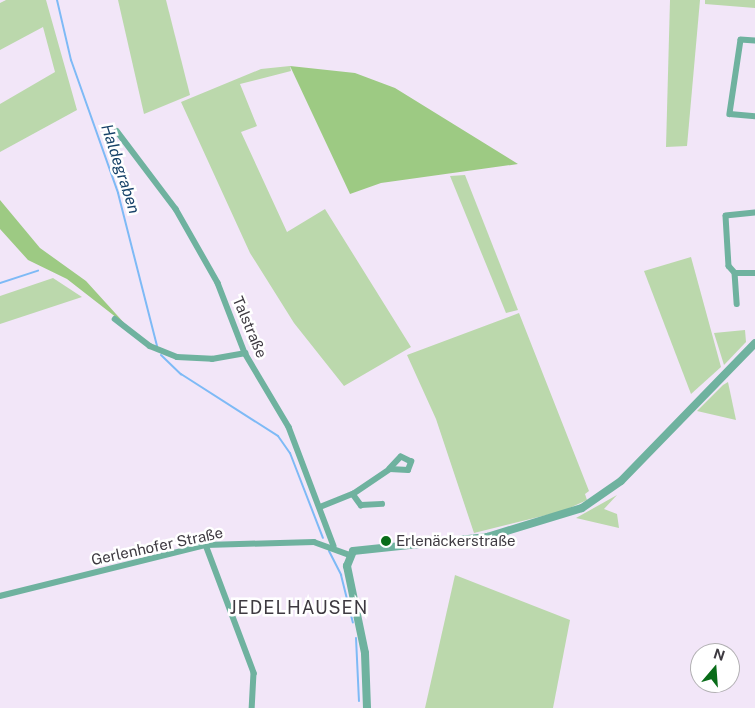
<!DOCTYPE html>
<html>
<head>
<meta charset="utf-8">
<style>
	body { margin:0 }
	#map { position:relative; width:755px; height:708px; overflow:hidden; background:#f2e6f8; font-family:"Public Sans",sans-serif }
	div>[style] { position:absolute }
	.green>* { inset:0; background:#bbd8ac }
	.forest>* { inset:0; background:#9dca83 }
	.stream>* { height:2px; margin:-1px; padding:0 1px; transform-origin:1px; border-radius:1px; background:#7ebaf6 }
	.minor>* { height:5.5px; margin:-2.75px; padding:0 2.75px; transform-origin:2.75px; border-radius:2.75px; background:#6fb29f }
	.tertiary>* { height:8px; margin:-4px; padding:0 4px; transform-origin:4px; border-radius:4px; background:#6fb29f }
	.dots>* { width:14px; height:14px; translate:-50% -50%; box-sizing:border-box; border:2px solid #fff; border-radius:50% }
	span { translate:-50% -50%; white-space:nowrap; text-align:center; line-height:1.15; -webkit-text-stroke:5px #fff; paint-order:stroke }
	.street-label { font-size:15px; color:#3e3a41 }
	.poi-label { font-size:15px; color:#3e3a41 }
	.left { translate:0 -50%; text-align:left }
	.water-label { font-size:16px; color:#164168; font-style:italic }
	.quarter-label { font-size:18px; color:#3e3a41; letter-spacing:1px }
	.north { position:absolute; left:690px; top:643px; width:50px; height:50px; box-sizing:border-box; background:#fff; border:1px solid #b2b0b3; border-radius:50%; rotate:18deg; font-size:14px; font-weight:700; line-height:20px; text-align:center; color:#3e3a41 }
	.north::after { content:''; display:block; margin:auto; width:18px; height:22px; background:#096c19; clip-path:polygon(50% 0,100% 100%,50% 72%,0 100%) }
</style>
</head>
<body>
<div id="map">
	<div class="green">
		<div style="clip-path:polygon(6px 0,46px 0,77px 110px,0 152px,0 104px,55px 72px,43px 27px,0 50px,0 3px)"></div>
		<div style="clip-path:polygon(118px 0,166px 0,190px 95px,144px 114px)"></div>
		<div style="clip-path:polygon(670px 0,700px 0,687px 146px,666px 147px)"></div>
		<div style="clip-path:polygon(705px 0,755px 0,755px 8px,705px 4px)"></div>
		<div style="clip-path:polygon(290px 66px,291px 71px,240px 84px,257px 126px,241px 132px,287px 232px,325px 209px,411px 347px,344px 386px,294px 323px,250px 253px,181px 102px,261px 69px)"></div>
		<div style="clip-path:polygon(465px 175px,518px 310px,506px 313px,450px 176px)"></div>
		<div style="clip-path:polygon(691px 257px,721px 367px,691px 394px,644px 271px)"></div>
		<div style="clip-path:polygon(53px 278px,82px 297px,0 324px,0 296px)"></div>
		<div style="clip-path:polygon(519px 313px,589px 491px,585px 494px,587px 500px,563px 511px,474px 533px,436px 419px,407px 355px)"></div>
		<div style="clip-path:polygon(745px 330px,746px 342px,724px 365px,714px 333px)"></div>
		<div style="clip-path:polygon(728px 382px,736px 420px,697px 411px,723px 385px)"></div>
		<div style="clip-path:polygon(617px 495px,604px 509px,617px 514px,619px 528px,576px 518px)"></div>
		<div style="clip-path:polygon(455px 575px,570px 620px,553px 708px,425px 708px)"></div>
	</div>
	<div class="forest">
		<div style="clip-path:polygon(290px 66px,355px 73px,395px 88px,518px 164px,381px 183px,350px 194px)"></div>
		<div style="clip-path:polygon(0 200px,40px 248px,86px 281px,126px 325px,67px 279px,28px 260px,0 229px)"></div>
	</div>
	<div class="stream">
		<div style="left:57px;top:0;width:62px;rotate:76.9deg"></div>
		<div style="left:71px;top:60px;width:141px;rotate:70.5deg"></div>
		<div style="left:118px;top:193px;width:158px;rotate:75.7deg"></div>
		<div style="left:0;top:283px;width:40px;rotate:-18deg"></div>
		<div style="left:161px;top:355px;width:28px;rotate:44deg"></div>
		<div style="left:181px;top:374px;width:115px;rotate:32.6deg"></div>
		<div style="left:278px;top:436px;width:21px;rotate:55deg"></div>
		<div style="left:290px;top:453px;width:91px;rotate:68.8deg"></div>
		<div style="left:329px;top:551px;width:27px;rotate:63deg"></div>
		<div style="left:341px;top:575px;width:49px;rotate:76deg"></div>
		<div style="left:356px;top:638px;width:63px;rotate:87.3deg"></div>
	</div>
	<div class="minor">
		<div style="left:755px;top:41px;width:14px;rotate:-176deg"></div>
		<div style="left:741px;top:40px;width:75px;rotate:98.5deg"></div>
		<div style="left:730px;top:114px;width:25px;rotate:5deg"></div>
		<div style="left:117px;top:131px;width:98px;rotate:52.9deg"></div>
		<div style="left:176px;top:209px;width:85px;rotate:60.4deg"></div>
		<div style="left:218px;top:283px;width:75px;rotate:68.9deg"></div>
		<div style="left:245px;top:353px;width:86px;rotate:59.3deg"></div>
		<div style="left:289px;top:427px;width:127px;rotate:69.3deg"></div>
		<div style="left:755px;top:213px;width:29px;rotate:174deg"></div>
		<div style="left:726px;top:216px;width:50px;rotate:86.6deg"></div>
		<div style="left:729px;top:266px;width:9px;rotate:49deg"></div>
		<div style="left:735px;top:273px;width:20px"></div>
		<div style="left:735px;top:273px;width:31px;rotate:86deg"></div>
		<div style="left:115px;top:319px;width:44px;rotate:37.6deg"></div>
		<div style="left:150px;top:346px;width:29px;rotate:22deg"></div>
		<div style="left:177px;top:357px;width:35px;rotate:3deg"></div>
		<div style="left:212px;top:359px;width:34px;rotate:-10deg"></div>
		<div style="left:353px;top:494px;width:14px;rotate:54deg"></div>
		<div style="left:361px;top:505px;width:21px;rotate:-3deg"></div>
		<div style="left:320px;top:507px;width:35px;rotate:-22deg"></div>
		<div style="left:353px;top:494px;width:45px;rotate:-34deg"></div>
		<div style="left:390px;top:469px;width:18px;rotate:3deg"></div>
		<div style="left:408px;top:470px;width:9px;rotate:-69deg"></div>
		<div style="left:411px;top:462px;width:11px;rotate:-153deg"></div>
		<div style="left:401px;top:457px;width:16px;rotate:133deg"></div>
		<div style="left:206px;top:545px;width:137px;rotate:69.4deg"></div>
		<div style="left:254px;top:673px;width:35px;rotate:93deg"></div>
		<div style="left:0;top:596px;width:212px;rotate:-13.9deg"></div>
		<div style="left:206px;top:545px;width:108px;rotate:-1.6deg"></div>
		<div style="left:314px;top:542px;width:38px;rotate:20deg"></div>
	</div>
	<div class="tertiary">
		<div style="left:367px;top:708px;width:55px;rotate:-92.1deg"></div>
		<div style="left:365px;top:653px;width:89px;rotate:-101.7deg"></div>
		<div style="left:347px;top:566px;width:16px;rotate:-68deg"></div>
		<div style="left:353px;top:551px;width:135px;rotate:-6deg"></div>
		<div style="left:487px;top:537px;width:99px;rotate:-17deg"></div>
		<div style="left:582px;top:508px;width:47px;rotate:-34.7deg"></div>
		<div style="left:621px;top:481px;width:192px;rotate:-45.8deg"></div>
	</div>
	<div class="dots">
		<div style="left:386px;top:541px;background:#096c19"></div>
	</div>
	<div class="street-label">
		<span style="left:250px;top:327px;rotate:67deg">Talstraße</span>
		<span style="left:157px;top:546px;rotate:-12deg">Gerlenhofer Straße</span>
	</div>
	<div class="poi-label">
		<span class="left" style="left:396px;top:541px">Erlenäckerstraße</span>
	</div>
	<div class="water-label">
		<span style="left:120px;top:169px;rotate:72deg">Haldegraben</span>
	</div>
	<div class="quarter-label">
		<span style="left:299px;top:608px">JEDELHAUSEN</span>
	</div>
	<div class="north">N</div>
</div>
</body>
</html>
